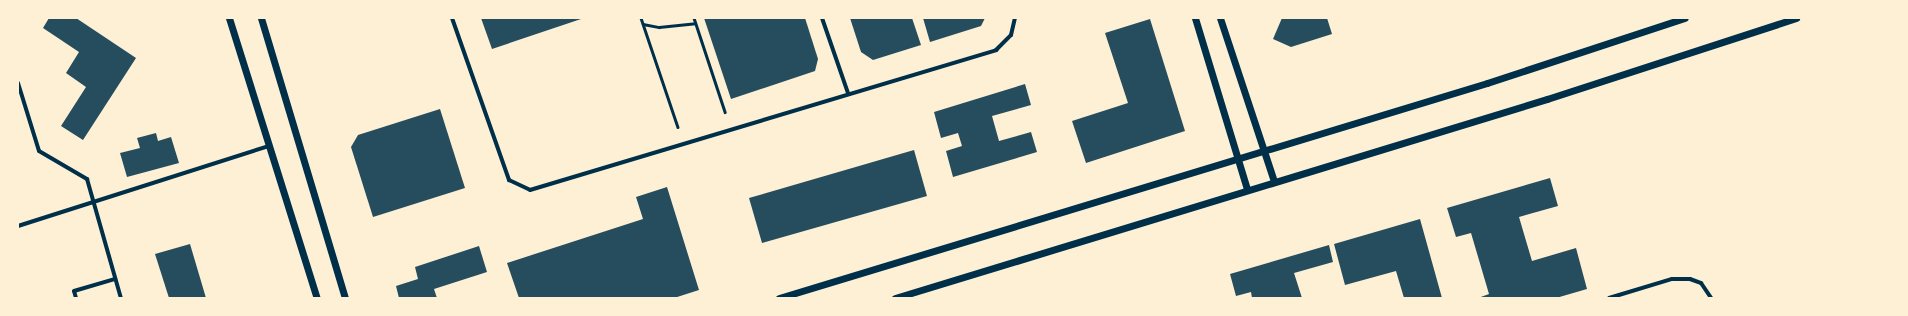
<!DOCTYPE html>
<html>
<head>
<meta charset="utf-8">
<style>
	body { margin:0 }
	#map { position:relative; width:1908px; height:316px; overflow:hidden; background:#fdf0d5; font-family:Poppins,sans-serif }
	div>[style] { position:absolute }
	.building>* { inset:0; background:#264d5e }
	.path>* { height:2.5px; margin:-1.25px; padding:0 1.25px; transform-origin:1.25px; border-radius:1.25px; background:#003049 }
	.minor>* { height:4px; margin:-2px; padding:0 2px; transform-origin:2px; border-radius:2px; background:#003049 }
	.tertiary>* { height:7px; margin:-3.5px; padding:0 3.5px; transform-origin:3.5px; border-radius:3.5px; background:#003049 }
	span { translate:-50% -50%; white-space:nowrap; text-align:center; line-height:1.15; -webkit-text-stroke:4px #fdf0d5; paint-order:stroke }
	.frame { position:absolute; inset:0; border:19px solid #fdf0d5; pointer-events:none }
</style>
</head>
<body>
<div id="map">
	<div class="building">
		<div style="clip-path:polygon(49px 18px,76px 18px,136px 58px,83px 140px,61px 126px,86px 87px,66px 73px,79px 52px,43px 28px)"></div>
		<div style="clip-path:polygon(481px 18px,584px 18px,492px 49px)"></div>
		<div style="clip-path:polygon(704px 18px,805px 18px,818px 59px,815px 71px,731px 99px)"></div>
		<div style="clip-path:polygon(850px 18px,912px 18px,921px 45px,873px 60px,861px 52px)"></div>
		<div style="clip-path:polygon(923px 18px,985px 18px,981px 26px,930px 42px)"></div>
		<div style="clip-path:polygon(1282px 18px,1327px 18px,1332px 34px,1291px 47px,1273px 39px)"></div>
		<div style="clip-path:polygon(1150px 19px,1185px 131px,1086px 163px,1072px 121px,1128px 103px,1105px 33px)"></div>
		<div style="clip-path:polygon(1025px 84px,1031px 105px,992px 116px,999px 141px,1031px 132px,1037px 152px,953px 177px,946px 151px,962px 146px,958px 133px,941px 138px,934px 112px)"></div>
		<div style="clip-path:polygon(440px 109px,465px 188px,373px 217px,351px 147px,358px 135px)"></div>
		<div style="clip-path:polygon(156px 133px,158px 141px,171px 137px,179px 163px,127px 177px,120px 153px,140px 148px,137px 138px)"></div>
		<div style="clip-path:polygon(914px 150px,927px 196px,762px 243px,749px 198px)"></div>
		<div style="clip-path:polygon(1550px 178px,1558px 206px,1519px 217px,1532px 261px,1576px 248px,1587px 289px,1556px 298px,1478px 298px,1489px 294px,1471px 233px,1456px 237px,1447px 208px)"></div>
		<div style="clip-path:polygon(667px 187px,699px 290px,674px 298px,519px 298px,507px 263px,643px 219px,636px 197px)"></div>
		<div style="clip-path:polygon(1420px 219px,1442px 298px,1404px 298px,1396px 271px,1345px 285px,1334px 244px)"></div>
		<div style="clip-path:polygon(190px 244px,206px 298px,169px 298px,155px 254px)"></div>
		<div style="clip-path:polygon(1329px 245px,1333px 262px,1294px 273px,1302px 298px,1252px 298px,1251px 292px,1236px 296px,1230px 274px)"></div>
		<div style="clip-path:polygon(479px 246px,487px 272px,434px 289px,437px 298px,399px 298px,396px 286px,418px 279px,415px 267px)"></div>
	</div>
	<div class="path">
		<div style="left:641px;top:18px;width:115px;rotate:71.3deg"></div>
		<div style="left:694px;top:18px;width:99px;rotate:71.7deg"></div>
		<div style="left:643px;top:24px;width:16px;rotate:11deg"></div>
		<div style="left:659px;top:27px;width:36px;rotate:-6deg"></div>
	</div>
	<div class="minor">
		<div style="left:452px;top:18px;width:172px;rotate:70.6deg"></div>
		<div style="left:509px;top:180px;width:23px;rotate:25deg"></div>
		<div style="left:530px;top:190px;width:487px;rotate:-16.7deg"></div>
		<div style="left:996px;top:50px;width:21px;rotate:-45deg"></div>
		<div style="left:1011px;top:35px;width:17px;rotate:-77deg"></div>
		<div style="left:822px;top:18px;width:79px;rotate:70.9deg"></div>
		<div style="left:18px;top:83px;width:71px;rotate:72.8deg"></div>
		<div style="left:39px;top:151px;width:56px;rotate:30.3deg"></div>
		<div style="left:87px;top:179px;width:124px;rotate:74.1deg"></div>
		<div style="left:18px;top:226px;width:263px;rotate:-17.7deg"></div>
		<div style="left:76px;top:298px;width:7px;rotate:-106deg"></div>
		<div style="left:74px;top:291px;width:43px;rotate:-16.3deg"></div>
		<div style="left:1609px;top:298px;width:66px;rotate:-16.8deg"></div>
		<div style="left:1672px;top:279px;width:18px"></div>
		<div style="left:1690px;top:279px;width:12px;rotate:20deg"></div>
		<div style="left:1701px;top:283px;width:18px;rotate:56deg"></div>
	</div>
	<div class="tertiary">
		<div style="left:229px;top:18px;width:294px;rotate:72.6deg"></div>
		<div style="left:261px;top:18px;width:292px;rotate:73.3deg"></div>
		<div style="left:1195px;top:18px;width:179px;rotate:73.1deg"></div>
		<div style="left:1220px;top:18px;width:172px;rotate:71.7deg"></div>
		<div style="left:779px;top:298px;width:740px;rotate:-16.89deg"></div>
		<div style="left:1487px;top:83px;width:208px;rotate:-18.2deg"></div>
		<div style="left:895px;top:298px;width:682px;rotate:-16.97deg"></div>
		<div style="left:1547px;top:99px;width:262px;rotate:-18deg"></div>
	</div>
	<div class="frame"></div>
</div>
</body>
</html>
